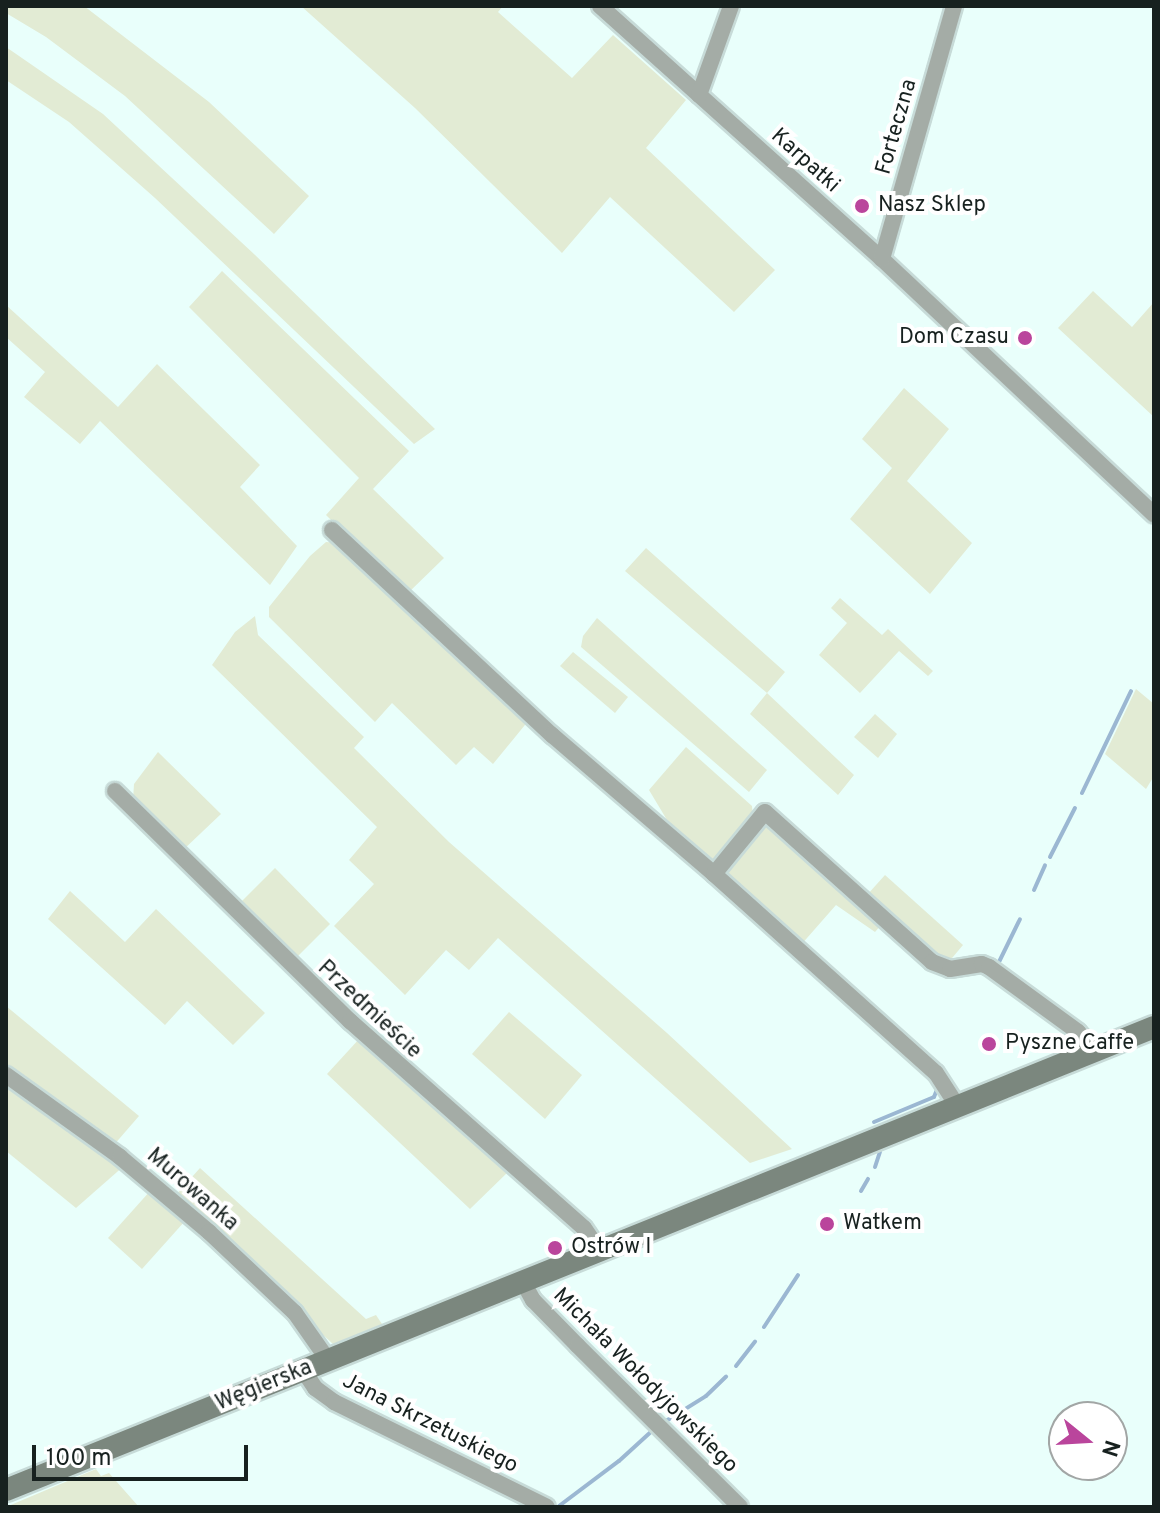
<!DOCTYPE html>
<html>
<head>
<meta charset="utf-8">
<style>
	body { margin:0 }
	#map { position:relative; width:1160px; height:1513px; overflow:hidden; background:#e9fffb; font-family:Overpass,sans-serif }
	div>[style] { position:absolute }
	.green>* { inset:0; background:#e2ebd4 }
	.stream>* { height:4px; margin:-2px; padding:0 2px; transform-origin:2px; border-radius:2px; background:#9bb7d2 }
	.roads { filter:drop-shadow(2px 0 #c7dbd8) drop-shadow(-2px 0 #c7dbd8) drop-shadow(0 2px #c7dbd8) drop-shadow(0 -2px #c7dbd8) }
	.street>* { height:16px; margin:-8px; padding:0 8px; transform-origin:8px; border-radius:8px; background:#a4aca6 }
	.secondary>* { height:22px; margin:-11px; padding:0 11px; transform-origin:11px; border-radius:11px; background:#7b877e }
	.dots>* { width:22px; height:22px; translate:-50% -50%; box-sizing:border-box; border:4px solid #fff; border-radius:50% }
	span { translate:-50% -50%; white-space:nowrap; text-align:center; line-height:1.15; -webkit-text-stroke:8px #fff; paint-order:stroke }
	.street-label { font-size:22px; color:#17211f }
	.poi-label { font-size:22px; color:#17211f }
	.left { translate:0 -50%; text-align:left }
	.right { translate:-100% -50%; text-align:right }
	.frame { position:absolute; inset:0; border:8px solid #17211f; pointer-events:none }
	.north { position:absolute; left:1048px; top:1401px; width:80px; height:80px; box-sizing:border-box; background:#fff; border:2px solid #a2a6a5; border-radius:50%; rotate:108deg; font-size:22px; font-weight:700; line-height:32px; text-align:center; color:#17211f }
	.north::after { content:''; display:block; margin:auto; width:28px; height:36px; background:#ba459c; clip-path:polygon(50% 0,100% 100%,50% 72%,0 100%) }
	.scale { position:absolute; left:32px; top:1445px; width:216px; height:36px; box-sizing:border-box; border:4px solid #17211f; border-top:0; padding-left:10px; font-size:24px; line-height:28px; white-space:nowrap; color:#17211f; -webkit-text-stroke:6px #fff; paint-order:stroke }
</style>
</head>
<body>
<div id="map">
	<div class="green">
		<div style="clip-path:polygon(6px 6px,84px 6px,209px 102px,309px 196px,274px 234px,125px 96px,46px 37px,6px 13px)"></div>
		<div style="clip-path:polygon(301px 6px,503px 6px,498px 12px,572px 78px,613px 35px,686px 100px,646px 148px,775px 270px,734px 312px,610px 197px,562px 253px,415px 108px)"></div>
		<div style="clip-path:polygon(6px 47px,103px 114px,254px 254px,435px 429px,414px 444px,155px 198px,69px 122px,6px 80px)"></div>
		<div style="clip-path:polygon(222px 271px,409px 451px,373px 489px,444px 558px,406px 595px,326px 515px,359px 478px,189px 307px)"></div>
		<div style="clip-path:polygon(1093px 291px,1132px 327px,1154px 302px,1154px 417px,1058px 328px)"></div>
		<div style="clip-path:polygon(6px 305px,118px 407px,157px 364px,260px 465px,240px 487px,297px 546px,270px 585px,100px 421px,80px 444px,24px 397px,45px 372px,6px 337px)"></div>
		<div style="clip-path:polygon(904px 388px,949px 429px,907px 481px,972px 543px,930px 594px,850px 519px,892px 468px,862px 439px)"></div>
		<div style="clip-path:polygon(326px 542px,339px 543px,529px 720px,493px 764px,474px 747px,456px 765px,392px 703px,375px 722px,269px 617px,269px 607px,310px 556px)"></div>
		<div style="clip-path:polygon(646px 548px,785px 672px,767px 693px,854px 775px,838px 795px,750px 714px,767px 693px,625px 571px)"></div>
		<div style="clip-path:polygon(840px 598px,882px 635px,888px 629px,933px 671px,928px 676px,899px 651px,860px 693px,819px 655px,847px 623px,831px 608px)"></div>
		<div style="clip-path:polygon(255px 616px,258px 635px,364px 737px,354px 748px,449px 842px,667px 1033px,792px 1149px,750px 1163px,498px 938px,469px 970px,446px 950px,405px 995px,334px 926px,374px 884px,349px 860px,377px 827px,212px 665px,235px 632px)"></div>
		<div style="clip-path:polygon(597px 618px,767px 770px,749px 792px,581px 647px,583px 636px)"></div>
		<div style="clip-path:polygon(573px 652px,628px 697px,615px 713px,560px 666px)"></div>
		<div style="clip-path:polygon(1136px 689px,1154px 704px,1154px 776px,1146px 789px,1105px 754px)"></div>
		<div style="clip-path:polygon(875px 714px,897px 734px,878px 758px,854px 737px)"></div>
		<div style="clip-path:polygon(686px 747px,752px 806px,753px 817px,715px 861px,702px 860px,679px 840px,649px 790px)"></div>
		<div style="clip-path:polygon(158px 752px,221px 814px,182px 851px,133px 801px,134px 784px)"></div>
		<div style="clip-path:polygon(766px 825px,774px 826px,882px 924px,875px 932px,836px 905px,800px 946px,726px 881px,726px 871px)"></div>
		<div style="clip-path:polygon(275px 868px,330px 924px,293px 961px,237px 906px)"></div>
		<div style="clip-path:polygon(885px 875px,963px 945px,947px 964px,939px 963px,867px 895px)"></div>
		<div style="clip-path:polygon(70px 891px,125px 942px,156px 909px,265px 1013px,233px 1045px,187px 1001px,165px 1025px,48px 919px)"></div>
		<div style="clip-path:polygon(6px 1006px,139px 1116px,113px 1146px,6px 1069px)"></div>
		<div style="clip-path:polygon(509px 1012px,582px 1075px,545px 1119px,472px 1054px)"></div>
		<div style="clip-path:polygon(360px 1038px,509px 1171px,470px 1209px,327px 1074px)"></div>
		<div style="clip-path:polygon(6px 1081px,125px 1165px,76px 1208px,6px 1151px)"></div>
		<div style="clip-path:polygon(200px 1168px,366px 1319px,376px 1315px,382px 1324px,334px 1345px,174px 1197px)"></div>
		<div style="clip-path:polygon(151px 1190px,185px 1221px,142px 1269px,108px 1238px)"></div>
		<div style="clip-path:polygon(96px 1469px,101px 1476px,109px 1473px,139px 1507px,6px 1507px)"></div>
	</div>
	<div class="stream">
		<div style="left:1082px;top:793px;width:113px;rotate:-64.3deg"></div>
		<div style="left:1050px;top:857px;width:55px;rotate:-63deg"></div>
		<div style="left:1034px;top:890px;width:27px;rotate:-66deg"></div>
		<div style="left:997px;top:966px;width:52px;rotate:-63.9deg"></div>
		<div style="left:874px;top:1122px;width:65px;rotate:-22.6deg"></div>
		<div style="left:934px;top:1097px;width:11px;rotate:-68deg"></div>
		<div style="left:875px;top:1167px;width:16px;rotate:-72deg"></div>
		<div style="left:861px;top:1191px;width:14px;rotate:-60deg"></div>
		<div style="left:764px;top:1327px;width:62px;rotate:-56.8deg"></div>
		<div style="left:736px;top:1366px;width:31px;rotate:-52deg"></div>
		<div style="left:666px;top:1421px;width:47px;rotate:-32deg"></div>
		<div style="left:706px;top:1396px;width:28px;rotate:-44deg"></div>
		<div style="left:559px;top:1506px;width:75px;rotate:-36.9deg"></div>
		<div style="left:619px;top:1461px;width:46px;rotate:-42.4deg"></div>
	</div>
	<div class="roads">
		<div class="street">
			<div style="left:600px;top:6px;width:379px;rotate:41.9deg"></div>
			<div style="left:882px;top:259px;width:373px;rotate:43.2deg"></div>
			<div style="left:699px;top:95px;width:95px;rotate:-70.2deg"></div>
			<div style="left:882px;top:259px;width:263px;rotate:-74.1deg"></div>
			<div style="left:332px;top:530px;width:301px;rotate:43deg"></div>
			<div style="left:552px;top:735px;width:213px;rotate:40.6deg"></div>
			<div style="left:714px;top:874px;width:298px;rotate:41.9deg"></div>
			<div style="left:936px;top:1073px;width:40px;rotate:57.1deg"></div>
			<div style="left:115px;top:791px;width:329px;rotate:44.4deg"></div>
			<div style="left:350px;top:1021px;width:312px;rotate:41.5deg"></div>
			<div style="left:584px;top:1228px;width:29px;rotate:56deg"></div>
			<div style="left:714px;top:874px;width:80px;rotate:-50.6deg"></div>
			<div style="left:765px;top:812px;width:224px;rotate:41.9deg"></div>
			<div style="left:932px;top:962px;width:19px;rotate:21deg"></div>
			<div style="left:950px;top:969px;width:32px;rotate:-9deg"></div>
			<div style="left:982px;top:964px;width:8px;rotate:23deg"></div>
			<div style="left:989px;top:967px;width:110px;rotate:36.1deg"></div>
			<div style="left:1078px;top:1032px;width:25px;rotate:48deg"></div>
			<div style="left:6px;top:1075px;width:140px;rotate:35.7deg"></div>
			<div style="left:120px;top:1157px;width:116px;rotate:40.1deg"></div>
			<div style="left:209px;top:1232px;width:118px;rotate:43.3deg"></div>
			<div style="left:295px;top:1313px;width:57px;rotate:54.9deg"></div>
			<div style="left:523px;top:1282px;width:21px;rotate:61deg"></div>
			<div style="left:533px;top:1300px;width:64px;rotate:45.6deg"></div>
			<div style="left:578px;top:1346px;width:228px;rotate:44.8deg"></div>
			<div style="left:303px;top:1370px;width:22px;rotate:56deg"></div>
			<div style="left:315px;top:1388px;width:24px;rotate:36deg"></div>
			<div style="left:334px;top:1402px;width:237px;rotate:26.2deg"></div>
		</div>
		<div class="secondary">
			<div style="left:6px;top:1490px;width:1238px;rotate:-21.96deg"></div>
		</div>
	</div>
	<div class="dots">
		<div style="left:862px;top:206px;background:#ba459c"></div>
		<div style="left:1025px;top:338px;background:#ba459c"></div>
		<div style="left:989px;top:1044px;background:#ba459c"></div>
		<div style="left:827px;top:1224px;background:#ba459c"></div>
		<div style="left:555px;top:1248px;background:#ba459c"></div>
	</div>
	<div class="street-label">
		<span style="left:897px;top:127px;rotate:-74deg">Forteczna</span>
		<span style="left:805px;top:161px;rotate:42deg">Karpatki</span>
		<span style="left:369px;top:1010px;rotate:43deg">Przedmieście</span>
		<span style="left:192px;top:1190px;rotate:41deg">Murowanka</span>
		<span style="left:645px;top:1381px;rotate:45deg">Michała Wołodyjowskiego</span>
		<span style="left:264px;top:1386px;rotate:-22deg">Węgierska</span>
		<span style="left:430px;top:1424px;rotate:27deg">Jana Skrzetuskiego</span>
	</div>
	<div class="poi-label">
		<span class="left" style="left:878px;top:206px">Nasz Sklep</span>
		<span class="right" style="left:1009px;top:338px">Dom Czasu</span>
		<span class="left" style="left:1005px;top:1044px">Pyszne Caffe</span>
		<span class="left" style="left:843px;top:1224px">Watkem</span>
		<span class="left" style="left:571px;top:1248px">Ostrów I</span>
	</div>
	<div class="frame"></div>
	<div class="north">N</div>
	<div class="scale">100 m</div>
</div>
</body>
</html>
